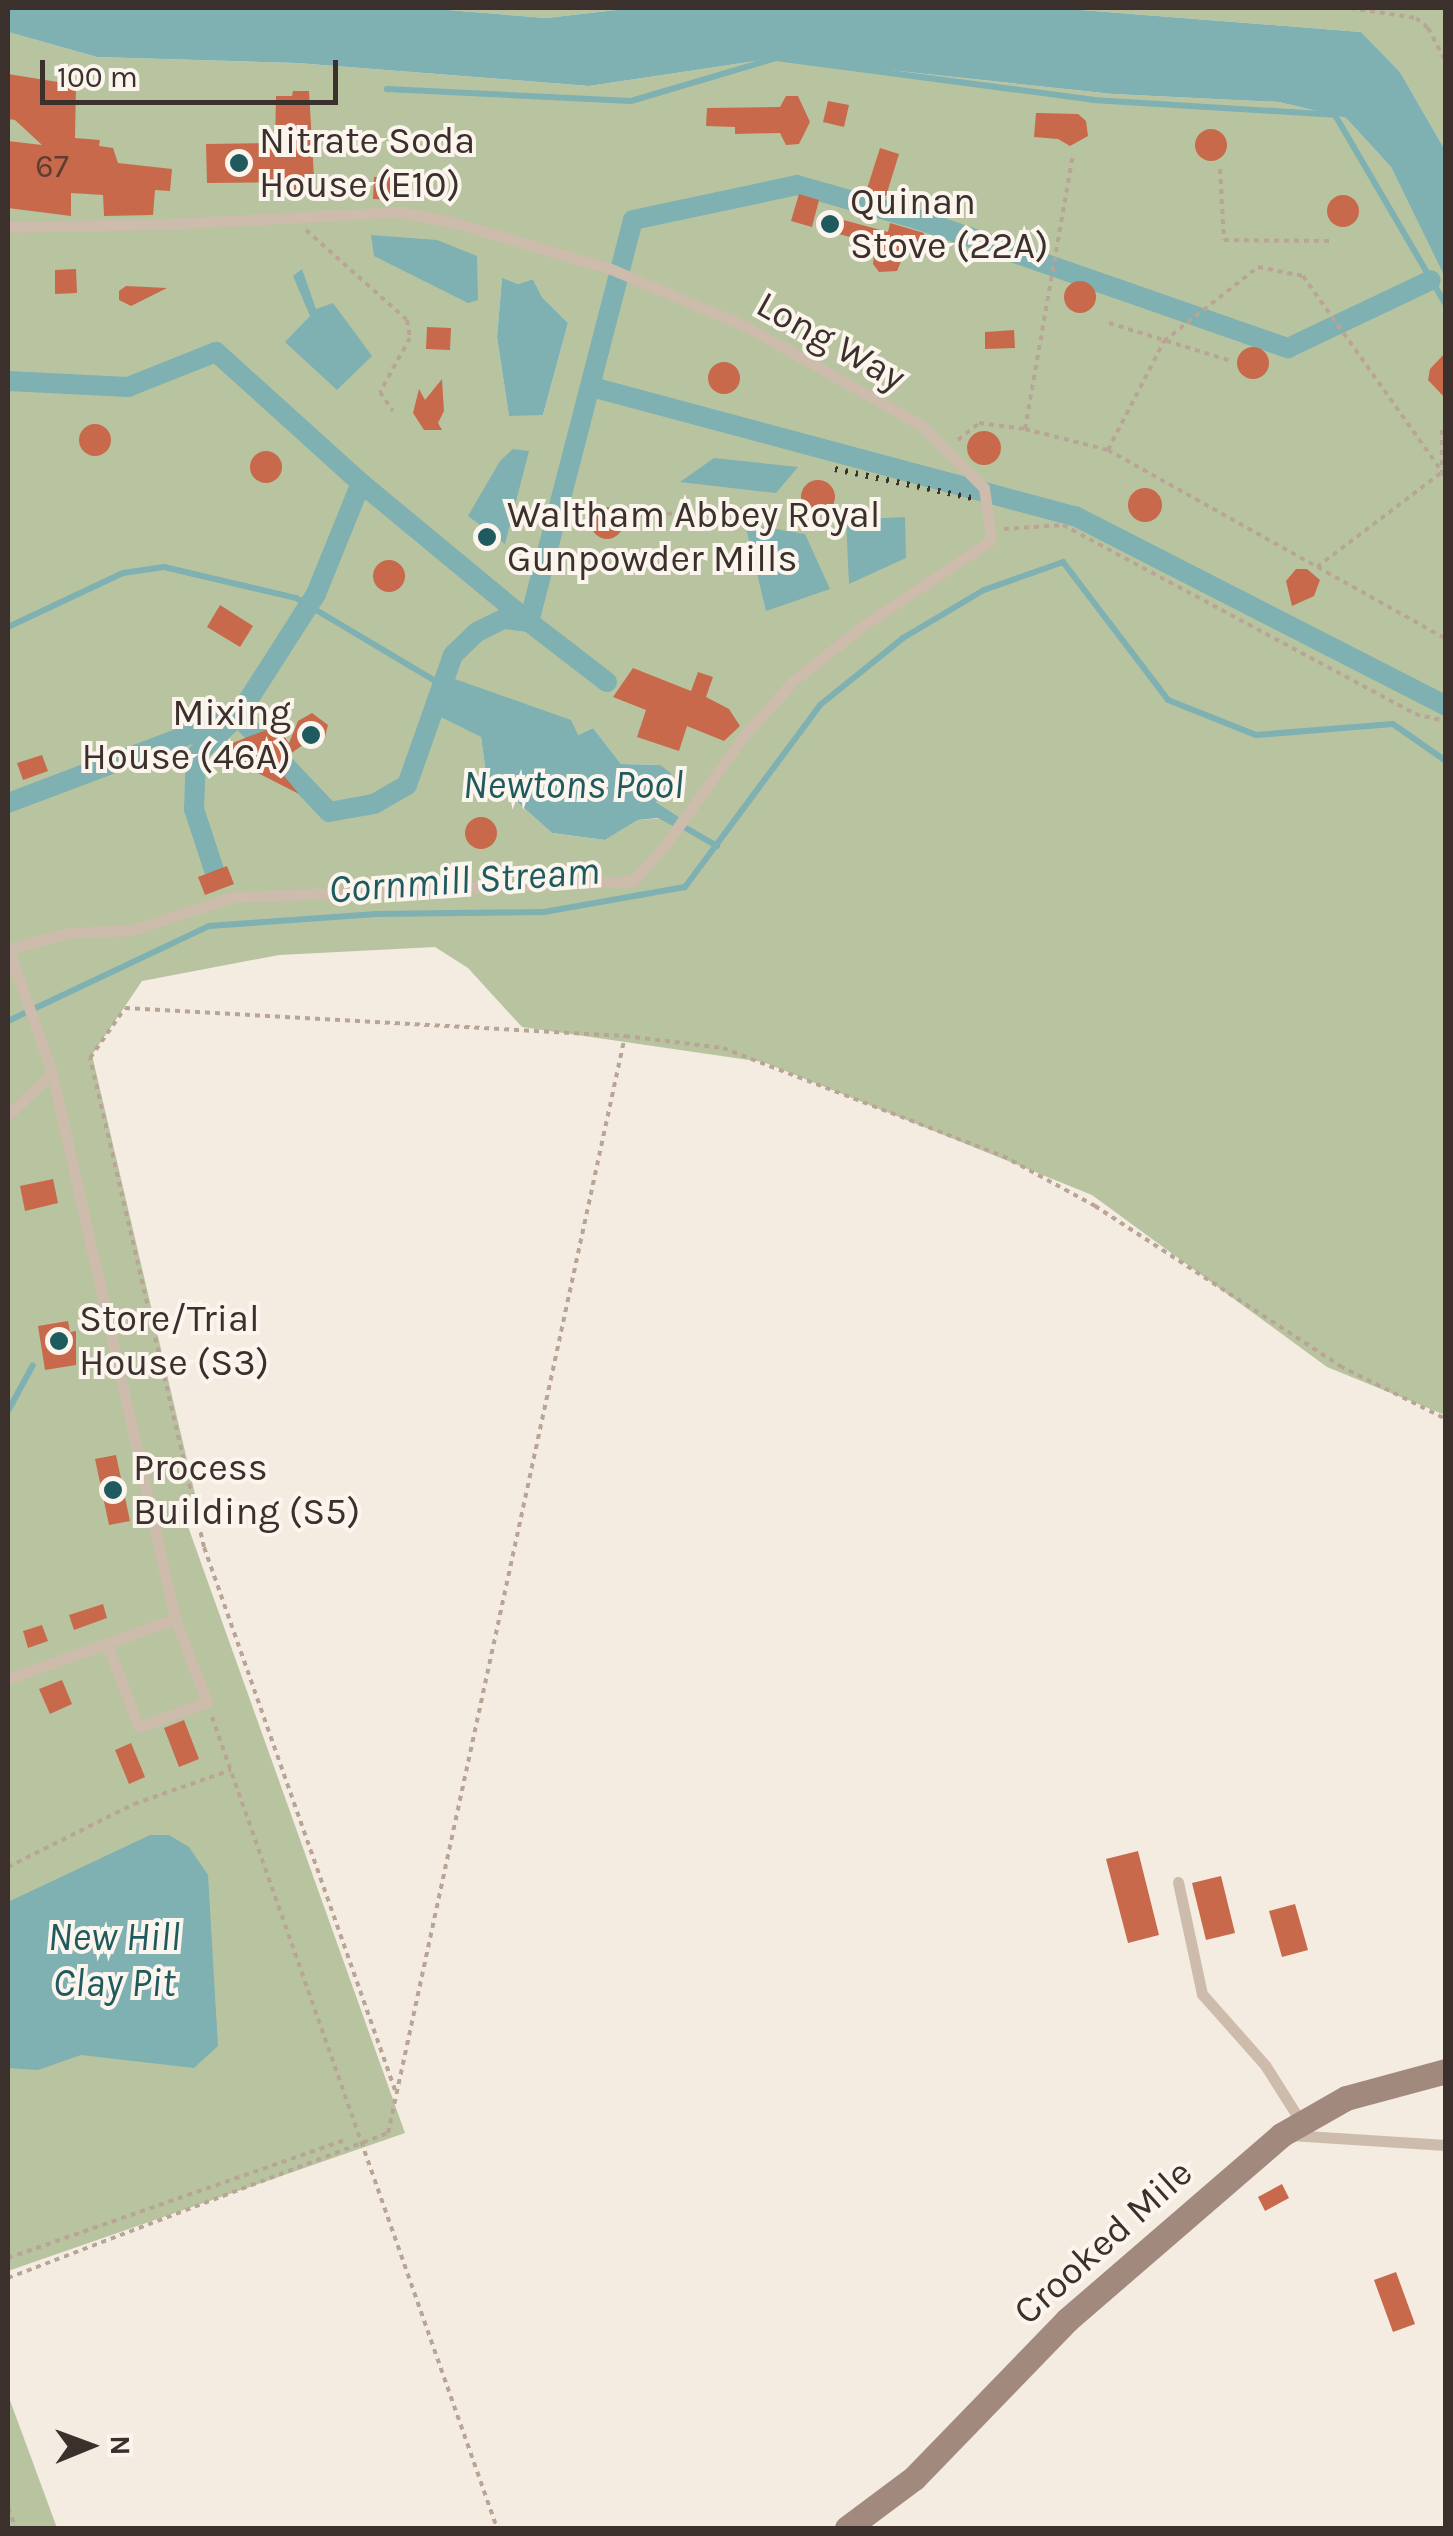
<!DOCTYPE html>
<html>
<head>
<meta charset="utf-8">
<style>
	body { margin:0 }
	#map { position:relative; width:1453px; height:2536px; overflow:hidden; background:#f4ebe1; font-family:Karla,sans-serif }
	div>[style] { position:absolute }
	.green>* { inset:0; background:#b8c4a0 }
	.water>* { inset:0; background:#7fb0b2 }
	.stream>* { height:6px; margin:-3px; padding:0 3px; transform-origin:3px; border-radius:3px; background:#7fb0b2 }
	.canal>* { height:20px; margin:-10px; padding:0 10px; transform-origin:10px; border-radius:10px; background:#7fb0b2 }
	.building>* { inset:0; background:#c8694b }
	.round { border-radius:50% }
	.path>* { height:4px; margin-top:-2px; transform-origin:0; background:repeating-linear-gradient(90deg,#b9a596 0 5px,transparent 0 10px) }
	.lane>* { height:11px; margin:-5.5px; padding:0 5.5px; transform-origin:5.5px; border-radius:5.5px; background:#cdbbac }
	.secondary>* { height:25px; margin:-12.5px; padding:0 12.5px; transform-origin:12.5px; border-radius:12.5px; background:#a18a7d }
	.rail>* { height:6px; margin-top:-3px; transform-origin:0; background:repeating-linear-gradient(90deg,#3b302b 0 2.5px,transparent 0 10.5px) }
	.dots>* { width:28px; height:28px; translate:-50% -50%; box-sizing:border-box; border:5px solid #fbf5ee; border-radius:50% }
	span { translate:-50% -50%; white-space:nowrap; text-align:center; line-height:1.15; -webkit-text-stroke:8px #fbf5ee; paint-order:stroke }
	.number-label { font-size:32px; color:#5e3e33 }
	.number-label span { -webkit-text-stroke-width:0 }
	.poi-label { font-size:38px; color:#3b302b }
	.left { translate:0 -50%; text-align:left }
	.right { translate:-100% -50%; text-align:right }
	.street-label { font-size:38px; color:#3b302b }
	.water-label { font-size:40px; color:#1f5a5e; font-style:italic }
	.frame { position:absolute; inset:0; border:10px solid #3b302b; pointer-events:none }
	.north { position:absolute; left:40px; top:2396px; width:100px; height:100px; -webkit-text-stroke:8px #fbf5ee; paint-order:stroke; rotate:89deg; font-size:28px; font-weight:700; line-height:40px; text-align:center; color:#3b302b }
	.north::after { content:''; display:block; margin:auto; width:35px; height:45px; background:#3b302b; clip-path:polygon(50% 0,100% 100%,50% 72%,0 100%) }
	.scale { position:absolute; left:40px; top:60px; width:298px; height:45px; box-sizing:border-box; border:5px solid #3b302b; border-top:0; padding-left:12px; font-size:30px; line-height:35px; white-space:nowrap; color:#3b302b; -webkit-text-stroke:8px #fbf5ee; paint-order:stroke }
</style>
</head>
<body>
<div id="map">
	<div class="green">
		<div style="clip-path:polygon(423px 8px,634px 8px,546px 18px)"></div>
		<div style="clip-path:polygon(1055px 8px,1445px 8px,1445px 150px,1400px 72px,1361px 32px)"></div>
		<div style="clip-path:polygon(evenodd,8px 32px,97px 57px,297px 63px,589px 86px,776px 58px,1113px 94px,1279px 102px,1346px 118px,1391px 167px,1446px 277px,1445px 1415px,1327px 1367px,1092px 1195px,763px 1062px,522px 1027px,468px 968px,435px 947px,279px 955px,142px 981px,92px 1055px,199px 1511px,185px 1518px,405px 2133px,8px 2271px,8px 32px,502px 279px,518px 284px,533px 279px,542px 297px,568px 323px,543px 415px,509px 415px,497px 337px,502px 279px,8px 32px,593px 728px,621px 764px,660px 765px,656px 802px,679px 817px,638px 820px,605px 840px,552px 833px,486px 774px,481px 737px,578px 735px,593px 728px)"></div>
		<div style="clip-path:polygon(8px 2395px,57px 2528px,8px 2528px)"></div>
	</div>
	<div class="water">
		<div style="clip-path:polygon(8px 8px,423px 8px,546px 18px,634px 8px,1055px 8px,1361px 32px,1400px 72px,1445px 150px,1445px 277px,1391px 167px,1346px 118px,1279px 102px,1113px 94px,776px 58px,589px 86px,297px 63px,97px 57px,8px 32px)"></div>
		<div style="clip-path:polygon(371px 235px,437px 240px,477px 256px,478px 300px,468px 303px,374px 256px)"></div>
		<div style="clip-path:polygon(302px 269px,316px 309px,333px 303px,372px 356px,337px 390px,285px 342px,310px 316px,293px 276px)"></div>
		<div style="clip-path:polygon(502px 278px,518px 284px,533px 279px,542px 297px,568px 323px,543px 415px,509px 416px,497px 337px)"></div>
		<div style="clip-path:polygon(513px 449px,529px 451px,505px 544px,468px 516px,500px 461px)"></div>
		<div style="clip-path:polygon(714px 458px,798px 467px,776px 493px,680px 482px)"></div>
		<div style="clip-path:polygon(905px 517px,906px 558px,849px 584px,846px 520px)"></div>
		<div style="clip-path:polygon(745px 524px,805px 534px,830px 589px,766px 611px)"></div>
		<div style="clip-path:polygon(452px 678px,571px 720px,578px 735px,593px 728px,621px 764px,660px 765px,671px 773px,670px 786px,656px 802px,679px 817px,673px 826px,658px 818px,638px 820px,605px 840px,552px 833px,486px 774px,481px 737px,435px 714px)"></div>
		<div style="clip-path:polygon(150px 1835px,169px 1835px,189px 1847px,208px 1875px,218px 2046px,194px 2068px,81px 2055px,38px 2070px,8px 2068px,8px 1902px)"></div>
	</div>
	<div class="stream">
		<div style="left:387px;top:89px;width:244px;rotate:2.8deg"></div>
		<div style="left:631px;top:101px;width:151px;rotate:-16.5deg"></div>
		<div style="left:776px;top:58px;width:320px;rotate:7.5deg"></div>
		<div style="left:1093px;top:100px;width:242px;rotate:3.5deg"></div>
		<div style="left:1335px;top:115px;width:220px;rotate:59.7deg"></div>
		<div style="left:8px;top:627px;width:127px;rotate:-25.2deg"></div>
		<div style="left:123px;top:573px;width:41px;rotate:-8.3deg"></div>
		<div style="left:164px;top:567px;width:136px;rotate:13.2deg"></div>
		<div style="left:296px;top:598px;width:182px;rotate:30.8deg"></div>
		<div style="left:679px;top:824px;width:44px;rotate:30.1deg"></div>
		<div style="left:8px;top:1021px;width:222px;rotate:-25.3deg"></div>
		<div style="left:209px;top:926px;width:168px;rotate:-4.1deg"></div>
		<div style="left:377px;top:914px;width:167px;rotate:-0.7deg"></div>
		<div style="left:544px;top:912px;width:143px;rotate:-10.1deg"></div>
		<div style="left:685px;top:887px;width:227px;rotate:-53.4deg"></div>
		<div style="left:820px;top:705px;width:107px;rotate:-38.9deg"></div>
		<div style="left:903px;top:638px;width:94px;rotate:-30.7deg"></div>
		<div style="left:984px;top:590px;width:84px;rotate:-19.5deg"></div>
		<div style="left:1063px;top:562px;width:173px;rotate:52.7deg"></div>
		<div style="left:1168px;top:700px;width:95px;rotate:21.7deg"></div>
		<div style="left:1256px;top:735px;width:137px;rotate:-4.6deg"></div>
		<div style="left:1393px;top:724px;width:65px;rotate:34.9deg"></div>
		<div style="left:8px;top:1411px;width:52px;rotate:-61.5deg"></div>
	</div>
	<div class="canal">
		<div style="left:8px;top:381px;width:120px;rotate:2.9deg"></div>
		<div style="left:128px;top:387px;width:95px;rotate:-21.7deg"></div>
		<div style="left:216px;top:352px;width:195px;rotate:42.1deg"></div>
		<div style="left:361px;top:483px;width:217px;rotate:39.6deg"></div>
		<div style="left:592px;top:387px;width:500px;rotate:15deg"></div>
		<div style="left:1075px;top:516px;width:417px;rotate:27.1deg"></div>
		<div style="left:361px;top:483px;width:120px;rotate:112.1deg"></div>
		<div style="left:316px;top:594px;width:145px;rotate:122.6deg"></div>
		<div style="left:238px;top:716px;width:132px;rotate:46.5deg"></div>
		<div style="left:329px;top:812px;width:46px;rotate:-10.1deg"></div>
		<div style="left:374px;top:804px;width:38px;rotate:-30deg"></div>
		<div style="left:407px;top:785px;width:138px;rotate:-70.5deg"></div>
		<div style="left:453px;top:655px;width:33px;rotate:-44deg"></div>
		<div style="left:477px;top:632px;width:30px;rotate:-26deg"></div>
		<div style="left:504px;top:619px;width:25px;rotate:7deg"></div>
		<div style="left:607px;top:682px;width:98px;rotate:-142.4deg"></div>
		<div style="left:529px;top:622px;width:415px;rotate:-75.5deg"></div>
		<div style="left:633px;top:220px;width:168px;rotate:-12deg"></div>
		<div style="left:797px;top:185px;width:125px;rotate:15.8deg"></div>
		<div style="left:917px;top:219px;width:393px;rotate:19.2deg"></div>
		<div style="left:1288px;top:348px;width:158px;rotate:-25.4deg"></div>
		<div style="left:8px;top:803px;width:246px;rotate:-20.7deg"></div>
		<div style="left:238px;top:716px;width:57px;rotate:137.1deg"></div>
		<div style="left:196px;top:755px;width:54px;rotate:92.1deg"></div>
		<div style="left:194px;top:809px;width:64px;rotate:71.8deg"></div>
	</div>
	<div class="building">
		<div style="clip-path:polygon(8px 74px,76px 85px,75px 138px,100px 140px,99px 146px,113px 148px,118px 163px,172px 169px,170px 191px,155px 190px,153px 215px,104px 216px,103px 195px,71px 193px,71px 216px,8px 208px,8px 141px,42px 145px,15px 120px,8px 119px)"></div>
		<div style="clip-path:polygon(293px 91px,309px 91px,315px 195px,294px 196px,294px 182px,207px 183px,206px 144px,275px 143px,276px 96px,292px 96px)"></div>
		<div style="clip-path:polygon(786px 96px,798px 96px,810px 122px,799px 144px,786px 145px,780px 133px,735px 134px,735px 127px,706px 126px,707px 108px,780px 107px)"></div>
		<div style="clip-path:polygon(828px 101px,849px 105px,844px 127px,823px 122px)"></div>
		<div style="clip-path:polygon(1036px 113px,1078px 114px,1086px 121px,1088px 136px,1070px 146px,1058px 139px,1034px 137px)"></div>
		<div class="round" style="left:1195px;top:129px;width:32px;height:32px"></div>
		<div style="clip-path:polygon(880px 148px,899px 154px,886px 196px,866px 192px)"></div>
		<div style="clip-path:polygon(374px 177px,398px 177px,397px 200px,373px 199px)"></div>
		<div style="clip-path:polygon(799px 194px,819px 200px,812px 227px,791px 221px)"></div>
		<div class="round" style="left:1327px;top:195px;width:32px;height:32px"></div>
		<div style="clip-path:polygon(836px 218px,888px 232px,890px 223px,924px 233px,918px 256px,905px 252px,897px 271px,879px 272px,873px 264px,875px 244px,832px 232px)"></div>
		<div style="clip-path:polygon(76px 269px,77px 293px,55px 294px,55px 270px)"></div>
		<div class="round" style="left:1064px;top:281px;width:32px;height:32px"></div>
		<div style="clip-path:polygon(126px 286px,167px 288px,131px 306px,119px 300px,119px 291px)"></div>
		<div style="clip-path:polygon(427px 327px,451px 328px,450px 350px,426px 349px)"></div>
		<div style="clip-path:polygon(1014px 330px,1015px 348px,985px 349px,985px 332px)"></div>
		<div class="round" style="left:1237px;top:347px;width:32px;height:32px"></div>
		<div style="clip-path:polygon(1446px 352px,1446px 399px,1428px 380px,1430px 369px)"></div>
		<div class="round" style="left:708px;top:362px;width:32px;height:32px"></div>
		<div style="clip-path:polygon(442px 379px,444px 411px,438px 423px,442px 430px,424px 430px,413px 413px,419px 389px,425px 400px)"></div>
		<div class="round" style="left:79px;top:424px;width:32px;height:32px"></div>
		<div class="round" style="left:967px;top:431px;width:34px;height:34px"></div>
		<div class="round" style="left:250px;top:451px;width:32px;height:32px"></div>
		<div class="round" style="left:801px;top:480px;width:34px;height:34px"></div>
		<div class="round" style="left:1128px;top:488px;width:34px;height:34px"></div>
		<div class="round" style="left:591px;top:507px;width:32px;height:32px"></div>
		<div class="round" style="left:373px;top:560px;width:32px;height:32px"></div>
		<div style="clip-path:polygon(1296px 569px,1307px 569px,1320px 580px,1314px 596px,1292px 606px,1286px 581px)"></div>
		<div style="clip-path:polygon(220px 605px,253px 626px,240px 647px,207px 627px)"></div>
		<div style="clip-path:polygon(633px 668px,691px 691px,698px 672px,713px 677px,706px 697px,729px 709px,740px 726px,724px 741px,687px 726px,679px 751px,637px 737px,646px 710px,613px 697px)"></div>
		<div style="clip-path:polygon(312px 713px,328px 725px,324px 741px,315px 746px,304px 744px,275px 765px,299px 794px,248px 768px,225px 746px,276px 726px,289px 743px,298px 721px)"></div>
		<div style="clip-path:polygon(42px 755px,48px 771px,23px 780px,17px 763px)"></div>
		<div class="round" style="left:465px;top:817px;width:32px;height:32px"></div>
		<div style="clip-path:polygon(227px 866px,234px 884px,205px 895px,198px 877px)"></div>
		<div style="clip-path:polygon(53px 1179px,58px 1203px,25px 1211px,20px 1186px)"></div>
		<div style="clip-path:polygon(68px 1321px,70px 1332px,76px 1331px,76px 1365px,45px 1370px,38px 1326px)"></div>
		<div style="clip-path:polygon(116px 1455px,130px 1521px,109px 1525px,95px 1459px)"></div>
		<div style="clip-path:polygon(103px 1604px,107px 1618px,74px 1630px,69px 1615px)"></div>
		<div style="clip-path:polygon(42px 1625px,48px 1641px,28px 1648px,23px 1631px)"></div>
		<div style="clip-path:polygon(62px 1680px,72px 1704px,50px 1714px,39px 1689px)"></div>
		<div style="clip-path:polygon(184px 1720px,199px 1759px,179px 1767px,164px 1728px)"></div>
		<div style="clip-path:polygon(131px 1743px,145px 1777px,129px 1784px,115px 1750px)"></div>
		<div style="clip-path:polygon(1138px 1851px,1159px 1935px,1128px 1943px,1106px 1859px)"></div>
		<div style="clip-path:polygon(1221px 1876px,1235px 1933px,1206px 1940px,1192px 1883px)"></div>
		<div style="clip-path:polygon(1295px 1904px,1308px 1950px,1282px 1957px,1269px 1911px)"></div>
		<div style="clip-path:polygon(1282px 2184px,1289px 2198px,1265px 2211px,1258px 2197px)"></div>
		<div style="clip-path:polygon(1396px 2272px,1415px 2324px,1393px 2332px,1374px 2280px)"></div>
	</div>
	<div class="path">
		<div style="left:1350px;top:8px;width:67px;rotate:8.6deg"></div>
		<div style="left:1416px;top:18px;width:16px;rotate:40deg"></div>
		<div style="left:1428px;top:28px;width:38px;rotate:62deg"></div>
		<div style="left:1220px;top:169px;width:71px;rotate:86.8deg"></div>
		<div style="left:1224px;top:240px;width:109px;rotate:0.5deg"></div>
		<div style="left:306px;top:230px;width:135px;rotate:41.7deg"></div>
		<div style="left:407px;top:320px;width:18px;rotate:81deg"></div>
		<div style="left:410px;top:338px;width:62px;rotate:119.1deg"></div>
		<div style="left:380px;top:392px;width:23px;rotate:56deg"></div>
		<div style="left:1109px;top:323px;width:125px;rotate:17.3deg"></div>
		<div style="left:1025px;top:429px;width:280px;rotate:-80.1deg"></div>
		<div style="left:1442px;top:430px;width:42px;rotate:90deg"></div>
		<div style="left:958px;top:440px;width:27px;rotate:-39deg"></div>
		<div style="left:979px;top:423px;width:46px;rotate:7.4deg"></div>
		<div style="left:1025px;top:429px;width:86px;rotate:14.2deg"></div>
		<div style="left:1108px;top:450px;width:387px;rotate:29.2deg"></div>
		<div style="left:1108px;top:450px;width:123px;rotate:-62.8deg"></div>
		<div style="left:1164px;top:341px;width:120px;rotate:-38.2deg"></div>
		<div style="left:1258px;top:267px;width:46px;rotate:11.3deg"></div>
		<div style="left:1303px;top:276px;width:247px;rotate:54.6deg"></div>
		<div style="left:627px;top:516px;width:172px;rotate:-3.3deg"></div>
		<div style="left:1004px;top:529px;width:59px;rotate:-3.9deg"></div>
		<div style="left:1063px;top:525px;width:400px;rotate:28.2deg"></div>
		<div style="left:1415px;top:714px;width:32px;rotate:13deg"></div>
		<div style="left:1317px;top:567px;width:156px;rotate:-37.2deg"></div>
		<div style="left:212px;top:1717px;width:860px;rotate:70.64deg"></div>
		<div style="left:8px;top:1867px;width:141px;rotate:-26.6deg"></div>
		<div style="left:134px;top:1804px;width:103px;rotate:-19.3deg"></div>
		<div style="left:395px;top:2090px;width:576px;rotate:-109.38deg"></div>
		<div style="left:204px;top:1547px;width:502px;rotate:-103.12deg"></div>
		<div style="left:90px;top:1058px;width:61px;rotate:-55deg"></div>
		<div style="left:125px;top:1008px;width:501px;rotate:3.21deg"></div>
		<div style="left:625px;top:1036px;width:99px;rotate:7deg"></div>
		<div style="left:723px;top:1048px;width:300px;rotate:21.1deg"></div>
		<div style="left:1003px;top:1156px;width:105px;rotate:28.5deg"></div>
		<div style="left:1095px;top:1206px;width:293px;rotate:33.1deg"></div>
		<div style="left:1340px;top:1366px;width:119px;rotate:26.6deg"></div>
		<div style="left:8px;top:2258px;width:357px;rotate:-19.3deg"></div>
		<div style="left:8px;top:2278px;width:407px;rotate:-20.9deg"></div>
		<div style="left:388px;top:2133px;width:1122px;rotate:-77.81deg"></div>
		<div style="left:8px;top:2483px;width:4px;rotate:90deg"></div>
		<div style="left:8px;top:2508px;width:22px;rotate:68deg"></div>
	</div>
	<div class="lane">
		<div style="left:8px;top:227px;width:161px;rotate:-1.1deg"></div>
		<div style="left:169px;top:224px;width:230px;rotate:-3deg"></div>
		<div style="left:399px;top:212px;width:54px;rotate:10.7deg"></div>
		<div style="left:452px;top:222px;width:166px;rotate:16.5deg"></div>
		<div style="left:611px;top:269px;width:148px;rotate:23.1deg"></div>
		<div style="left:747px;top:327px;width:200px;rotate:29.4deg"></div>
		<div style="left:921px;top:425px;width:89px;rotate:45deg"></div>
		<div style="left:984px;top:488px;width:43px;rotate:82.1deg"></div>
		<div style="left:990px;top:531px;width:10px;rotate:90deg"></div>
		<div style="left:990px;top:541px;width:151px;rotate:146.3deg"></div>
		<div style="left:864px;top:625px;width:90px;rotate:141.7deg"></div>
		<div style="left:793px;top:681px;width:75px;rotate:131.8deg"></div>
		<div style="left:743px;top:737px;width:137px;rotate:125.8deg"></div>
		<div style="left:663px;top:848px;width:45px;rotate:132.3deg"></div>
		<div style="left:633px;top:881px;width:400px;rotate:177.7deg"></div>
		<div style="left:233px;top:897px;width:106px;rotate:161.9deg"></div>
		<div style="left:132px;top:930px;width:63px;rotate:177.3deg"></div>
		<div style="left:69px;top:933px;width:63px;rotate:165.3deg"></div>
		<div style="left:8px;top:948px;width:133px;rotate:70.6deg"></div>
		<div style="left:52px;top:1073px;width:560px;rotate:77.3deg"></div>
		<div style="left:175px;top:1619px;width:89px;rotate:68.9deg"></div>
		<div style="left:207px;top:1702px;width:72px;rotate:159.8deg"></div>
		<div style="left:139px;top:1727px;width:91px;rotate:-111.2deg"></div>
		<div style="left:8px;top:1115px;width:61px;rotate:-43.7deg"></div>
		<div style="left:8px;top:1679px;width:177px;rotate:-19.8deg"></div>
		<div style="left:1178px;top:1882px;width:115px;rotate:77.9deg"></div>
		<div style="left:1202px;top:1994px;width:95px;rotate:48.4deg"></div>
		<div style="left:1265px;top:2065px;width:67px;rotate:57.7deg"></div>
		<div style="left:1290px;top:2135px;width:156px;rotate:3.7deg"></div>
	</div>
	<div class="secondary">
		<div style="left:847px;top:2528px;width:84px;rotate:-36.7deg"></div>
		<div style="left:914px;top:2478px;width:220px;rotate:-45.9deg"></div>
		<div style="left:1067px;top:2320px;width:283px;rotate:-40.8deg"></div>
		<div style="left:1281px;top:2135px;width:75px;rotate:-29.6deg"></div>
		<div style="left:1346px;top:2098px;width:104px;rotate:-15.1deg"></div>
	</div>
	<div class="rail">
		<div style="left:835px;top:469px;width:144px;rotate:12deg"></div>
	</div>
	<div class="dots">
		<div style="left:239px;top:163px;background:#1f5a5e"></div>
		<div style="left:830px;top:224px;background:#1f5a5e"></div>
		<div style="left:487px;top:537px;background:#1f5a5e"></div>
		<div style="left:311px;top:735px;background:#1f5a5e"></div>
		<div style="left:59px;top:1341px;background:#1f5a5e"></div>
		<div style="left:113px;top:1490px;background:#1f5a5e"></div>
	</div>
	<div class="number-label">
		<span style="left:52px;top:167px">67</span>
	</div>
	<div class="poi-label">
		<span class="left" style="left:259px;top:163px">Nitrate Soda<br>House (E10)</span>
		<span class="left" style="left:850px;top:224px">Quinan<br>Stove (22A)</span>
		<span class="left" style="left:507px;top:537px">Waltham Abbey Royal<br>Gunpowder Mills</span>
		<span class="right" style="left:291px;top:735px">Mixing<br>House (46A)</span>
		<span class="left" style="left:79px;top:1341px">Store/Trial<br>House (S3)</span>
		<span class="left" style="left:133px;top:1490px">Process<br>Building (S5)</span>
	</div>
	<div class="street-label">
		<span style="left:831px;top:341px;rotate:29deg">Long Way</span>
		<span style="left:1103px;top:2242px;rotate:-42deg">Crooked Mile</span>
	</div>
	<div class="water-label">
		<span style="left:573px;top:785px">Newtons Pool</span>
		<span style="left:464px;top:880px;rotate:-4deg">Cornmill Stream</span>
		<span style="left:114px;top:1960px">New Hill<br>Clay Pit</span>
	</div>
	<div class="frame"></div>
	<div class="north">N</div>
	<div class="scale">100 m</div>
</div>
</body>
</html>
